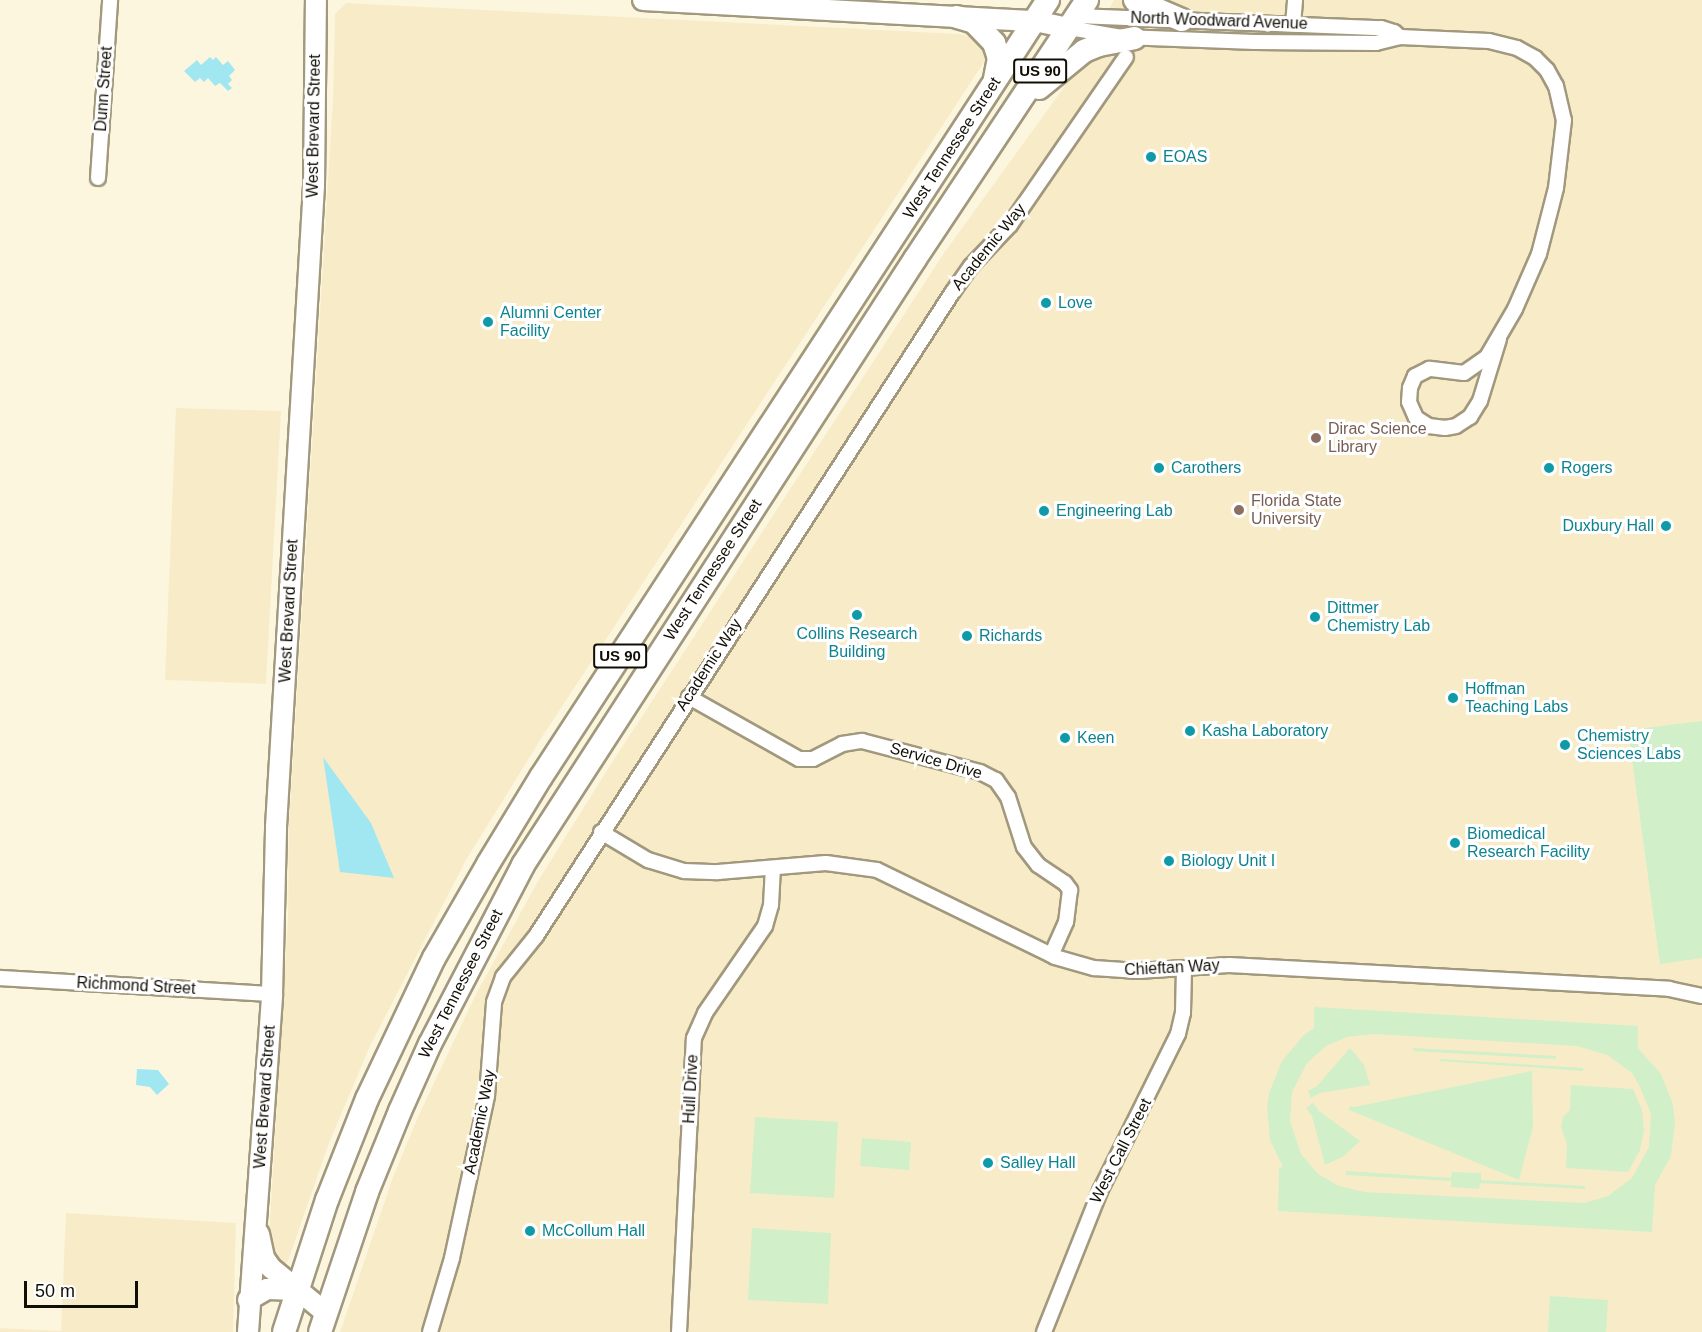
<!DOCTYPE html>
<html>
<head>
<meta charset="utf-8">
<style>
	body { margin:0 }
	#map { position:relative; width:1702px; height:1332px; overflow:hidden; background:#fdf6de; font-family:Arial,sans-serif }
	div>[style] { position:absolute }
	.built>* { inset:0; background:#f8ecc8 }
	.green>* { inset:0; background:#d1efc9 }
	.water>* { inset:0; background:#a1e7f2 }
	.roads { filter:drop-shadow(2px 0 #a1987d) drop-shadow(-2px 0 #a1987d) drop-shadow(0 2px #a1987d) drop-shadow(0 -2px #a1987d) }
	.street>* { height:14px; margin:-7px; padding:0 7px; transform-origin:7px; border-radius:7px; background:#fff }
	.secondary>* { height:20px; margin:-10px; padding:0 10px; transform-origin:10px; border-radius:10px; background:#fff }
	.primary>* { height:22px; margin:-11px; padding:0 11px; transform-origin:11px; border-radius:11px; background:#fff }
	.dots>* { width:16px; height:16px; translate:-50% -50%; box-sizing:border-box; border:3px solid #fff; border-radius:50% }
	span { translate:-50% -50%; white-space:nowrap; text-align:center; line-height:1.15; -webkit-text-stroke:6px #fff; paint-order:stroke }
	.shield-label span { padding:2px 4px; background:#fff; border:2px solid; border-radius:4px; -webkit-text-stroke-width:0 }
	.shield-label { font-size:15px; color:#110e05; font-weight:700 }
	.street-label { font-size:16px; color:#110e05 }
	.culture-label { font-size:16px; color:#0d838f }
	.left { translate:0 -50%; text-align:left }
	.right { translate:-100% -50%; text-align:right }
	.education-label { font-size:16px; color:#785e54 }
	.scale { position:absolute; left:24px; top:1281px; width:114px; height:27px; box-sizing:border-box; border:3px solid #110e05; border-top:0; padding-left:8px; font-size:18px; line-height:21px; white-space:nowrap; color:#110e05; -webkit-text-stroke:4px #fff; paint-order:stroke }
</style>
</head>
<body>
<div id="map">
	<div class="built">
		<div style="clip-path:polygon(1114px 0,1702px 0,1702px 1332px,340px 1332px,393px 1177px,417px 1119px,475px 996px,538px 881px,609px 767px,944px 253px,1072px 76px)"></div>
		<div style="clip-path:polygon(346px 3px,960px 34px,971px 37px,982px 45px,986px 59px,544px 734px,466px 860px,370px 1046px,329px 1143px,288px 1261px,284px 1266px,278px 1265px,271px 1252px,269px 1237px,288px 919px,289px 826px,333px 99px,335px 14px)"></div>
		<div style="clip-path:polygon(176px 408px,281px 411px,266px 684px,165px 680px)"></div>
		<div style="clip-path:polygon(66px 1213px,236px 1223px,233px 1332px,0 1332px,0 1328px,61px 1331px)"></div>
	</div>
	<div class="green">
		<div style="clip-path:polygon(1702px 721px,1702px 958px,1660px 964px,1628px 730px)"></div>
		<div style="clip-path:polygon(evenodd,1314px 1007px,1638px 1026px,1638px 1048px,1661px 1074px,1673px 1104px,1675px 1121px,1671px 1156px,1655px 1185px,1652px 1232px,1278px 1211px,1279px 1168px,1283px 1167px,1270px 1140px,1267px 1107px,1269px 1093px,1282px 1061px,1303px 1036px,1314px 1028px,1314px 1007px,1374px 1034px,1577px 1046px,1607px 1055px,1632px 1073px,1640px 1087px,1651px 1114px,1649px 1147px,1632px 1178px,1608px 1196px,1584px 1203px,1364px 1192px,1339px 1186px,1318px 1174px,1301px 1154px,1290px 1121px,1292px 1092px,1307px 1063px,1326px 1046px,1347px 1037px,1374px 1034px)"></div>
		<div style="clip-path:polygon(1350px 1048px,1364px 1065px,1370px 1085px,1320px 1093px,1311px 1098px,1308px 1091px,1317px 1086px)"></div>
		<div style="clip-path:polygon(1413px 1048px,1556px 1056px,1555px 1059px,1413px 1051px)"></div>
		<div style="clip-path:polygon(1440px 1059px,1583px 1068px,1583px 1071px,1440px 1061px)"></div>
		<div style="clip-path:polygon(1532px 1071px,1533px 1127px,1519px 1180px,1349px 1110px,1350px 1106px,1354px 1107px)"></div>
		<div style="clip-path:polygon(1571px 1085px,1633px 1089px,1642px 1110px,1644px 1131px,1640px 1150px,1628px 1172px,1566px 1168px,1567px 1144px,1561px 1127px,1563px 1117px,1570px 1110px)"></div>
		<div style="clip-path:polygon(1313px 1103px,1319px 1111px,1360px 1141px,1344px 1156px,1325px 1165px,1312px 1116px,1306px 1108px)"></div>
		<div style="clip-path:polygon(755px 1117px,838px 1122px,834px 1198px,750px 1193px)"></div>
		<div style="clip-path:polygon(862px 1138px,911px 1142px,909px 1170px,860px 1166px)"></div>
		<div style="clip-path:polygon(1346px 1171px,1451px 1178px,1452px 1172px,1481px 1173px,1481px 1180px,1585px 1186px,1585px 1189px,1480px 1183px,1479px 1189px,1451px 1187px,1451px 1181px,1346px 1175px)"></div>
		<div style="clip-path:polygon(752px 1228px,831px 1233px,828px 1304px,748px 1300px)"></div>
		<div style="clip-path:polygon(1550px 1296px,1608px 1300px,1606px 1332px,1548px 1332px)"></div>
	</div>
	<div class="water">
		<div style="clip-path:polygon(210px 57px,213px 60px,216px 57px,223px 65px,228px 61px,235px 70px,229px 76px,232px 80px,228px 84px,232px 88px,228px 91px,220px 83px,215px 86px,208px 78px,204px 82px,200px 78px,195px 82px,184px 71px,197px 60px,201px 65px)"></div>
		<div style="clip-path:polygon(323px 757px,371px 823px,394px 878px,340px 872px)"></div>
		<div style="clip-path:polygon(137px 1069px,158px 1070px,169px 1084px,157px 1095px,150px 1087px,136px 1085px)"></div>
	</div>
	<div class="roads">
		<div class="street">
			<div style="left:1077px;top:16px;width:304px;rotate:2.3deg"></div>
			<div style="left:1381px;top:28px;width:14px;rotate:17deg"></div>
			<div style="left:1394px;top:32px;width:8px;rotate:40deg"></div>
			<div style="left:1293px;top:24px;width:24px;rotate:-85deg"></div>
			<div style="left:1069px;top:28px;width:55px;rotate:9.5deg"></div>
			<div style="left:1123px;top:37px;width:132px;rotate:2.2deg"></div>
			<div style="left:1255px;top:42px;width:121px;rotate:0.5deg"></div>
			<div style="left:1376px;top:43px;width:25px;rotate:-14deg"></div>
			<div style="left:1400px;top:37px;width:89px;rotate:2.6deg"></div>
			<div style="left:1489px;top:41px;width:29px;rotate:14deg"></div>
			<div style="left:1517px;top:48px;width:21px;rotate:29deg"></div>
			<div style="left:1535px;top:58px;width:17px;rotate:45deg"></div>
			<div style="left:1547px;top:70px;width:18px;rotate:61deg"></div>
			<div style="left:1556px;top:86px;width:35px;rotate:77deg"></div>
			<div style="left:1564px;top:120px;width:68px;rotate:96.7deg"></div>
			<div style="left:1556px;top:188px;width:68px;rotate:104.4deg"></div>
			<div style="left:1539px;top:254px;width:60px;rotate:113.6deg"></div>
			<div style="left:1515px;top:309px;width:56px;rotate:120.3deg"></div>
			<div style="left:1487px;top:357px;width:28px;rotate:145deg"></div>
			<div style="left:1464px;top:373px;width:35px;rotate:-173deg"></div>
			<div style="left:1429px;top:369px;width:16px;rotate:153deg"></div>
			<div style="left:1415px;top:376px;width:13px;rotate:113deg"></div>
			<div style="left:1410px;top:388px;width:14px;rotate:94deg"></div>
			<div style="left:1409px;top:402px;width:17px;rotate:66deg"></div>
			<div style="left:1416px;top:418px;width:15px;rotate:32deg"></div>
			<div style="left:1429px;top:426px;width:16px;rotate:7deg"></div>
			<div style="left:1445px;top:428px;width:11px;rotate:-10deg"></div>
			<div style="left:1456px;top:426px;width:17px;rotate:-33deg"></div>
			<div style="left:1470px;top:417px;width:19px;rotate:-58deg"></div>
			<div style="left:1480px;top:401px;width:65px;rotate:-73deg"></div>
			<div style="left:98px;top:178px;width:178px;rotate:-86.1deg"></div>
			<div style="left:689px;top:697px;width:126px;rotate:29.4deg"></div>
			<div style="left:799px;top:759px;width:14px"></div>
			<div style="left:813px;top:759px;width:33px;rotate:-27deg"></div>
			<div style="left:842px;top:744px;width:20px;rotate:-9deg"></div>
			<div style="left:862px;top:741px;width:122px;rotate:14.7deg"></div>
			<div style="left:980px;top:772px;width:18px;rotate:27deg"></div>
			<div style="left:996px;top:780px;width:21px;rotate:55deg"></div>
			<div style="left:1008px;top:797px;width:52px;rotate:72.3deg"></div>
			<div style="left:1024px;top:847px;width:23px;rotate:52deg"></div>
			<div style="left:1038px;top:865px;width:32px;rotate:34deg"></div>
			<div style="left:1065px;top:883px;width:9px;rotate:54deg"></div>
			<div style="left:1070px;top:890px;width:32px;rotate:97deg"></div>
			<div style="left:1066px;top:922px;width:36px;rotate:114deg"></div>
			<div style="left:601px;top:832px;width:55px;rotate:30.8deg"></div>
			<div style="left:648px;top:860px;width:38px;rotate:17deg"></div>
			<div style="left:684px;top:871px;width:34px;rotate:2deg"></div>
			<div style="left:718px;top:872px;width:108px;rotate:-4.8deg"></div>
			<div style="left:826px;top:863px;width:51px;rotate:7.8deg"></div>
			<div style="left:877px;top:870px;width:198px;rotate:26deg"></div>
			<div style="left:1055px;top:957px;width:41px;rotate:15.8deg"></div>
			<div style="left:1094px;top:968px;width:44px;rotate:3.9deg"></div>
			<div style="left:1138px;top:971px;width:91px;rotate:-3.8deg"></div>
			<div style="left:1229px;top:965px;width:441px;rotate:3.1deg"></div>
			<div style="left:1669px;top:989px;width:34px;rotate:12deg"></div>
			<div style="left:0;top:978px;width:272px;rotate:3.4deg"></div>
			<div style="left:430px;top:1332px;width:77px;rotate:-73.4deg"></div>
			<div style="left:452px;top:1258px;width:166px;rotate:-77.8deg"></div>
			<div style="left:487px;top:1096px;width:94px;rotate:-85.7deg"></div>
			<div style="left:494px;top:1002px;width:27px;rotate:-70deg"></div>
			<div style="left:503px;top:977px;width:53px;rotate:-51.2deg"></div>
			<div style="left:536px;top:936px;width:766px;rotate:-57.1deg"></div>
			<div style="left:952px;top:293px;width:33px;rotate:-55deg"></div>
			<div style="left:971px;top:266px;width:57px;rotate:-46.4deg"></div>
			<div style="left:1010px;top:225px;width:204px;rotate:-55.4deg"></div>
			<div style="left:679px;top:1332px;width:294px;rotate:-87.1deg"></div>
			<div style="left:694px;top:1038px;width:27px;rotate:-66deg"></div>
			<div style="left:705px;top:1013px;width:106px;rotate:-55.4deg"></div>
			<div style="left:765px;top:926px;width:22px;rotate:-74deg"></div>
			<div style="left:771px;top:905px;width:37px;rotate:-87deg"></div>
			<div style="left:1044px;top:1332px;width:152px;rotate:-68.3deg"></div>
			<div style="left:1100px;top:1191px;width:175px;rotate:-63.6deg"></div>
			<div style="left:1178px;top:1034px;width:22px;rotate:-77deg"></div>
			<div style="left:1183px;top:1013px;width:45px;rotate:-88.7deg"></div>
		</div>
		<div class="secondary">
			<div style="left:643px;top:0;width:393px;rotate:3.1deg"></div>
			<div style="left:1035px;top:21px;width:35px;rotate:12deg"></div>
			<div style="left:259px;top:1234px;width:25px;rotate:78deg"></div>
			<div style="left:264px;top:1258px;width:12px;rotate:55deg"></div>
			<div style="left:271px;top:1268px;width:71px;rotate:39.3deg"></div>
			<div style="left:248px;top:1300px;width:22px;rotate:-30deg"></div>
			<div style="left:267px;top:1289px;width:30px;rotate:2deg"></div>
			<div style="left:248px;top:1332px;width:339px;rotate:-85.9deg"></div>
			<div style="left:272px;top:994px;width:167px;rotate:-88.6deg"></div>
			<div style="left:276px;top:827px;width:642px;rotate:-86.61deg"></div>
			<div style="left:314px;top:186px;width:186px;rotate:-89.4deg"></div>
		</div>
		<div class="primary">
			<div style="left:1135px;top:0;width:51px;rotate:23.1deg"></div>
			<div style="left:957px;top:17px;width:18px;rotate:16deg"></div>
			<div style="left:974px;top:22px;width:29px;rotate:46deg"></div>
			<div style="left:994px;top:43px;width:16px;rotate:72deg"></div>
			<div style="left:999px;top:58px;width:21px;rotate:101deg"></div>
			<div style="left:1039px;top:88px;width:58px;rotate:-39.4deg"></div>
			<div style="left:1084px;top:51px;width:16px;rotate:-22deg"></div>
			<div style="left:1099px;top:45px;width:36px;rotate:-11deg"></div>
			<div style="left:284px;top:1332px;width:139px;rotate:-72deg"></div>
			<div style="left:327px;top:1200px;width:109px;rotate:-68.4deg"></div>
			<div style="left:367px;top:1099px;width:156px;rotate:-64.6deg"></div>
			<div style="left:434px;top:958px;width:108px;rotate:-60.1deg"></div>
			<div style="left:488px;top:864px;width:102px;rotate:-58.7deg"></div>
			<div style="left:541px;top:777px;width:928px;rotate:-56.88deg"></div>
			<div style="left:320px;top:1332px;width:148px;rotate:-71.4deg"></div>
			<div style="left:367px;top:1192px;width:87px;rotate:-67.8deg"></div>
			<div style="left:400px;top:1111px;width:73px;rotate:-65.9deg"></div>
			<div style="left:430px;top:1044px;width:202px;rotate:-62.5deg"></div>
			<div style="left:523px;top:865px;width:722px;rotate:-57.1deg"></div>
			<div style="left:915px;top:259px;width:311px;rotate:-56.4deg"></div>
		</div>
	</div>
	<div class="dots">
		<div style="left:1151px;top:157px;background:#0f9aa8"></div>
		<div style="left:1046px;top:303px;background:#0f9aa8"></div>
		<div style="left:488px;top:322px;background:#0f9aa8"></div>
		<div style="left:1316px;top:438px;background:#8d6e63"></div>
		<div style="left:1159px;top:468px;background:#0f9aa8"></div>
		<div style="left:1549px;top:468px;background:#0f9aa8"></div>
		<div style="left:1239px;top:510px;background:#8d6e63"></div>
		<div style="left:1044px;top:511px;background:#0f9aa8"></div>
		<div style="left:1666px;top:526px;background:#0f9aa8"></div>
		<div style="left:857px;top:615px;background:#0f9aa8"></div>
		<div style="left:1315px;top:617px;background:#0f9aa8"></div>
		<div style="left:967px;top:636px;background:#0f9aa8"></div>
		<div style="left:1453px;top:698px;background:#0f9aa8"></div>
		<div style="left:1190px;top:731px;background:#0f9aa8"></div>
		<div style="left:1065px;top:738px;background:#0f9aa8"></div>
		<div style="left:1565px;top:745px;background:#0f9aa8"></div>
		<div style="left:1455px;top:843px;background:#0f9aa8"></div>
		<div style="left:1169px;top:861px;background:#0f9aa8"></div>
		<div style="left:988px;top:1163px;background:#0f9aa8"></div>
		<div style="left:530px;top:1231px;background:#0f9aa8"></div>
	</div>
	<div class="shield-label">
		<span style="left:1040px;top:71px">US 90</span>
		<span style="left:620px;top:656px">US 90</span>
	</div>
	<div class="street-label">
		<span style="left:1219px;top:21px;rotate:2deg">North Woodward Avenue</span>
		<span style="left:104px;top:89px;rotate:-86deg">Dunn Street</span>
		<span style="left:314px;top:126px;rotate:-89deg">West Brevard Street</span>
		<span style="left:952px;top:148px;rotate:-57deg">West Tennessee Street</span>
		<span style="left:989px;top:247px;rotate:-51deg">Academic Way</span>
		<span style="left:713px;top:570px;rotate:-57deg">West Tennessee Street</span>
		<span style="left:289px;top:611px;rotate:-87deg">West Brevard Street</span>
		<span style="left:709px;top:665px;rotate:-57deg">Academic Way</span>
		<span style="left:936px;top:761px;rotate:16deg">Service Drive</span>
		<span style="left:1172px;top:968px;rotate:-3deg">Chieftan Way</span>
		<span style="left:461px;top:984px;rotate:-63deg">West Tennessee Street</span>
		<span style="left:136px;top:986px;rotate:3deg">Richmond Street</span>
		<span style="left:691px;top:1089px;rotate:-87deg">Hull Drive</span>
		<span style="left:265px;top:1097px;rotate:-86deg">West Brevard Street</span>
		<span style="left:480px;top:1122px;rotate:-79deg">Academic Way</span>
		<span style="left:1121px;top:1151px;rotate:-63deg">West Call Street</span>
	</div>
	<div class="culture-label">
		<span class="left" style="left:1163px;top:157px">EOAS</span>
		<span class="left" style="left:1058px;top:303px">Love</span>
		<span class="left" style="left:500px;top:322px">Alumni Center<br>Facility</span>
		<span class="left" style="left:1171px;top:468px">Carothers</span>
		<span class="left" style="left:1561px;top:468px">Rogers</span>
		<span class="left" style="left:1056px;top:511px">Engineering Lab</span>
		<span class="right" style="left:1654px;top:526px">Duxbury Hall</span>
		<span class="left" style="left:1327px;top:617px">Dittmer<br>Chemistry Lab</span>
		<span style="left:857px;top:643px">Collins Research<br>Building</span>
		<span class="left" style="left:979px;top:636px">Richards</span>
		<span class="left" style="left:1465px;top:698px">Hoffman<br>Teaching Labs</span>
		<span class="left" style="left:1202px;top:731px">Kasha Laboratory</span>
		<span class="left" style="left:1577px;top:745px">Chemistry<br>Sciences Labs</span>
		<span class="left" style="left:1077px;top:738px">Keen</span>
		<span class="left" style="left:1467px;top:843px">Biomedical<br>Research Facility</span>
		<span class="left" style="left:1181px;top:861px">Biology Unit I</span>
		<span class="left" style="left:1000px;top:1163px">Salley Hall</span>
		<span class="left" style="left:542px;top:1231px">McCollum Hall</span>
	</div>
	<div class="education-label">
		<span class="left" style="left:1328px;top:438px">Dirac Science<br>Library</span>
		<span class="left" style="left:1251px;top:510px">Florida State<br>University</span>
	</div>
	<div class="scale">50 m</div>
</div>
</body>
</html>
